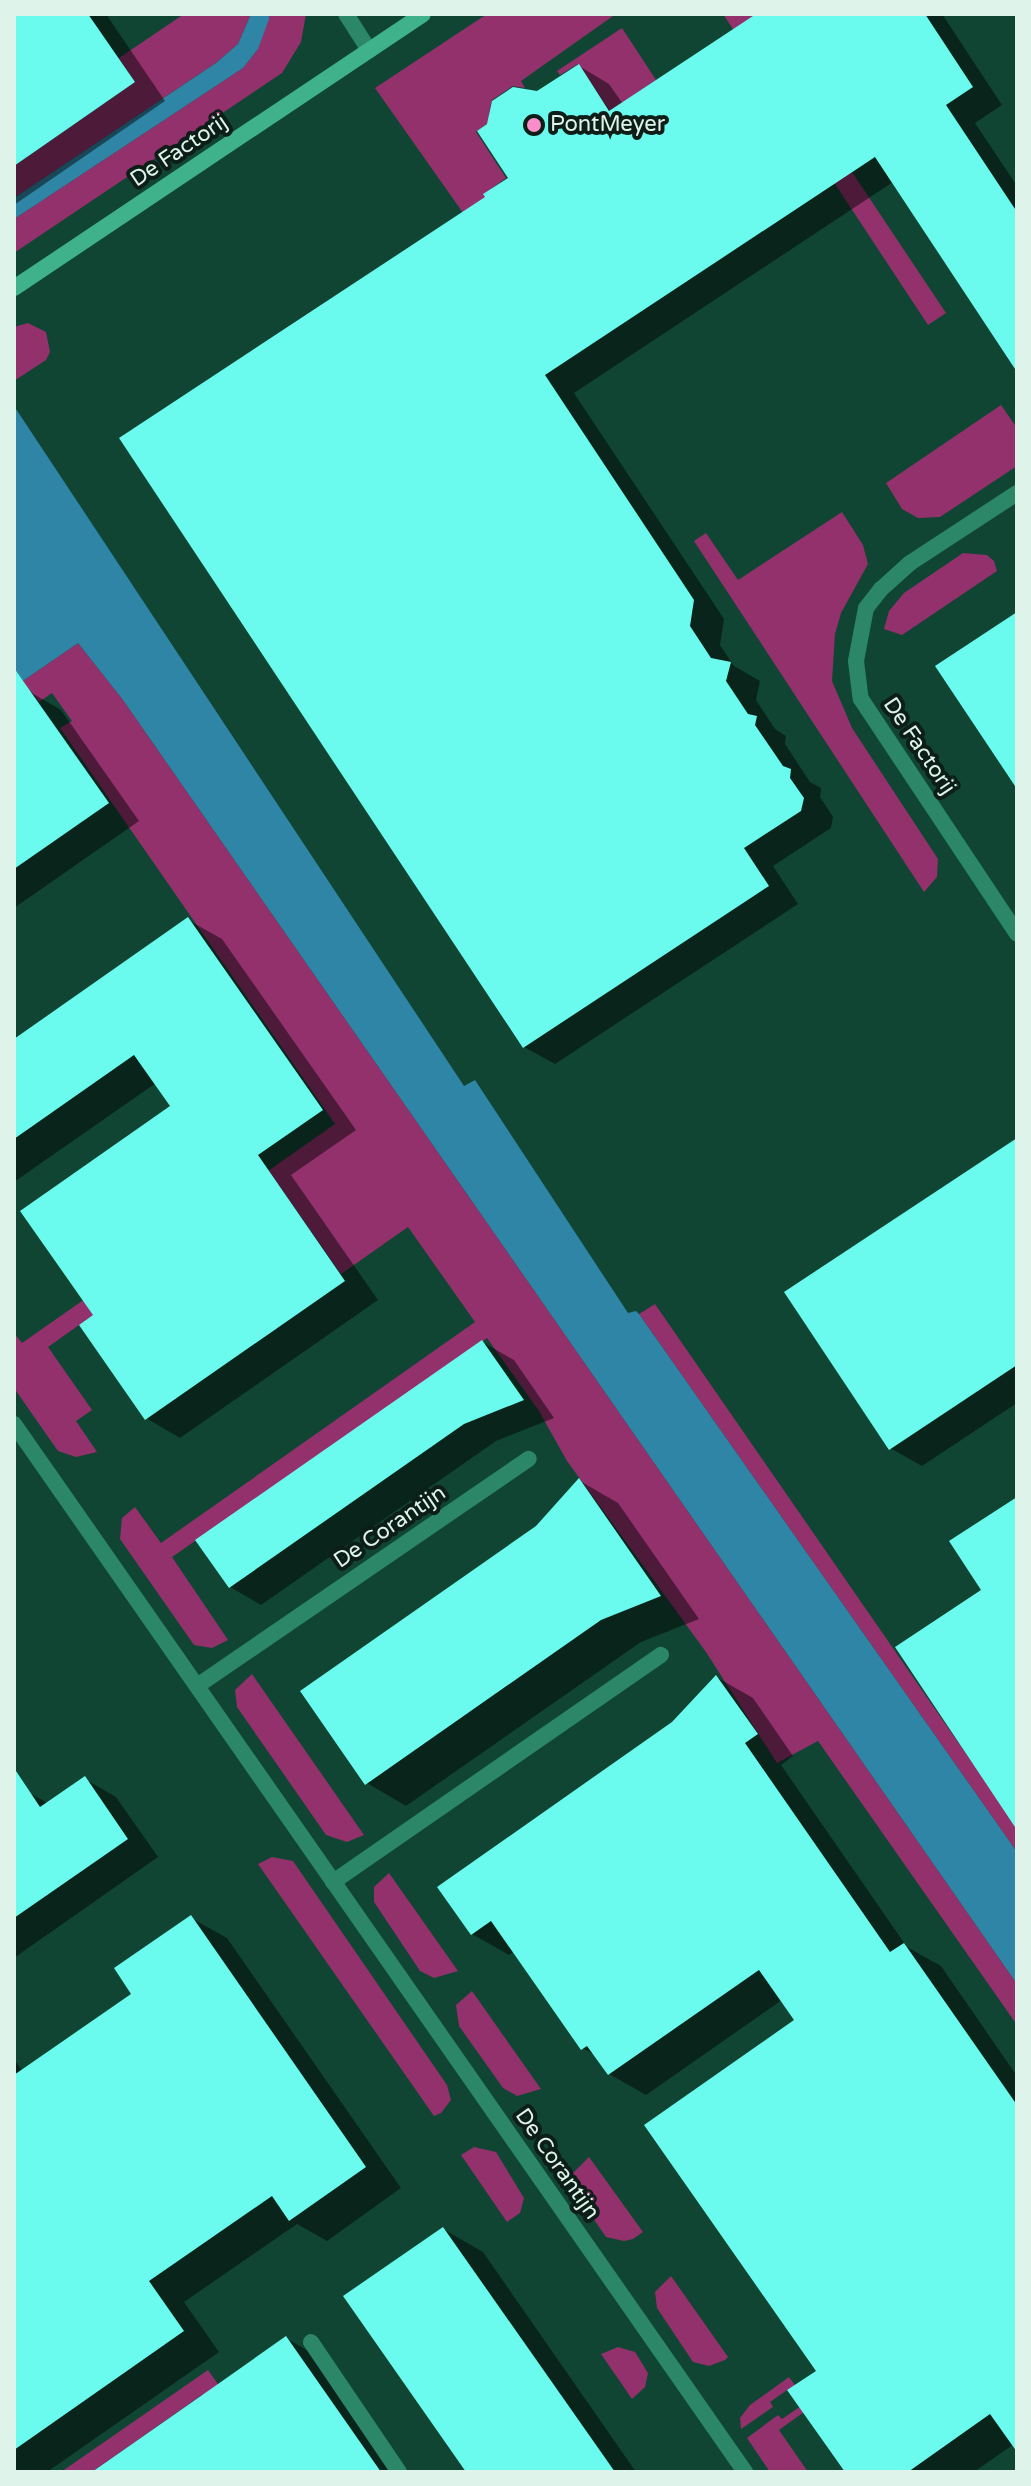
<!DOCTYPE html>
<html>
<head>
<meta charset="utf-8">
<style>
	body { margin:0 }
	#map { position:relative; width:1031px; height:2486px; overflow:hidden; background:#123a2c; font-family:"Varela Round",sans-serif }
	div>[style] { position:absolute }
	.built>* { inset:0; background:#104534 }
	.green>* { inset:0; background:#92316b }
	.water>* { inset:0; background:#2f85a6 }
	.shadow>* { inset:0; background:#0007 }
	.building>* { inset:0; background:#6bfbee }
	.lane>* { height:16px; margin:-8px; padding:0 8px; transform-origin:8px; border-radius:8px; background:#2c8769 }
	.street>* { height:16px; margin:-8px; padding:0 8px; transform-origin:8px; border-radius:8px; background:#2c8769 }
	.secondary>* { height:16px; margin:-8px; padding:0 8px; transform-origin:8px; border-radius:8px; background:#3fb18b }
	.dots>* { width:22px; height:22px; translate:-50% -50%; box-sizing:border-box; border:4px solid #0d1d17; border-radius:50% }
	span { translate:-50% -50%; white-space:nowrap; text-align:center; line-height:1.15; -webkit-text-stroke:8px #0d1d17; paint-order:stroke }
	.poi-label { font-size:22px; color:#def4ea }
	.left { translate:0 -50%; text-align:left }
	.street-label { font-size:22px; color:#def4ea }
	.frame { position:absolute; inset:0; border:16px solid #def4ea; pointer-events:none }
</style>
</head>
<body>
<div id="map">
	<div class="built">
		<div style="clip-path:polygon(14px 14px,1017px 14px,1017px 2472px,14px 2472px)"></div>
	</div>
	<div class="green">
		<div style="clip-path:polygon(184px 14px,251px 14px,238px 44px,216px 63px,14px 198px,14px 166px,135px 82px,119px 58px)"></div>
		<div style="clip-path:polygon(269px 14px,306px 14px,301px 42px,282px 73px,14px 253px,14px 219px,243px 68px,258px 49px)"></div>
		<div style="clip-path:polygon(487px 14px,613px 16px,521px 81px,525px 88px,513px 86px,492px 100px,489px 113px,493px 119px,476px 132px,506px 178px,484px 194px,502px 222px,480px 237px,375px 88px)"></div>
		<div style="clip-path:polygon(723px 14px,764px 14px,850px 169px,946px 313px,928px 325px)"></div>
		<div style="clip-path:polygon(622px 28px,656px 80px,610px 111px,578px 64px,560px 75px,557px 71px)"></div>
		<div style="clip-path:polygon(28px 323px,46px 332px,50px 352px,46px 360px,14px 381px,14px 327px)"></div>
		<div style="clip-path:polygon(1001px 405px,1017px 428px,1017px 466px,940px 517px,918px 518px,902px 509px,886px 483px)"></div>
		<div style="clip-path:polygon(842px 512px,863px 545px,868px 564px,841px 613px,835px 634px,832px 681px,852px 728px,938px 859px,937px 877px,924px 892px,694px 541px,706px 533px,738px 580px)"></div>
		<div style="clip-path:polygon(963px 553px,987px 555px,994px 561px,997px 571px,902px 635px,884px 629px,889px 611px,904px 593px)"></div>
		<div style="clip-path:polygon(78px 643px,123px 700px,1017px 1984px,1017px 2025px,818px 1741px,777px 1763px,706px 1652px,567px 1461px,539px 1411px,487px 1338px,172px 1557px,228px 1640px,212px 1648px,194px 1645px,120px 1539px,122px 1518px,135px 1507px,161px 1543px,475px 1322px,408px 1227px,341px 1274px,278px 1184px,48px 1347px,92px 1410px,76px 1421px,97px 1452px,76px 1457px,58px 1451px,14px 1388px,14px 1333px,22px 1343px,335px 1124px,60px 728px,72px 721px,52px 693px,39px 702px,29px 689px,14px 700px,14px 687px)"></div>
		<div style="clip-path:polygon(655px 1304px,1009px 1816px,1017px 1811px,1017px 1852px,639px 1314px)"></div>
		<div style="clip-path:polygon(252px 1674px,364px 1835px,347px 1842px,326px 1835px,237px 1707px,235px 1690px)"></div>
		<div style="clip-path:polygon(272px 1857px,293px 1861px,447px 2085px,451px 2100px,441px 2113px,434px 2116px,258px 1864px)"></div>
		<div style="clip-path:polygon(389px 1873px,458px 1971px,434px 1978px,420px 1971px,374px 1902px,374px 1887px)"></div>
		<div style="clip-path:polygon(472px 1991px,541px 2089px,517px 2096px,503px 2088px,459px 2026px,456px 2005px)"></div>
		<div style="clip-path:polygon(474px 2147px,496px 2152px,524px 2198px,520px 2213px,507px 2222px,461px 2155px)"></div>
		<div style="clip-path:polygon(589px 2157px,643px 2232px,633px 2239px,624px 2241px,606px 2237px,575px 2192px,573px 2173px)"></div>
		<div style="clip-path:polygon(671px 2276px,728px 2357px,725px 2360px,709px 2366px,693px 2362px,657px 2308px,655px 2292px)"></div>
		<div style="clip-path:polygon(618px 2347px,635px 2352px,648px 2373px,645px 2387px,632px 2399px,601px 2354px)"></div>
		<div style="clip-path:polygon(208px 2370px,280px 2472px,258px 2472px,203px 2394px,92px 2472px,61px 2472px)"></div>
		<div style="clip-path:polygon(789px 2377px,811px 2407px,779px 2430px,808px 2472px,770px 2472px,747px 2438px,778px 2415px,782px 2419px,801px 2406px,790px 2388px,770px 2402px,773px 2407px,741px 2429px,740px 2418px,750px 2405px)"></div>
	</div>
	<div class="water">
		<div style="clip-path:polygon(251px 14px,269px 14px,269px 19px,258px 49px,243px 68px,14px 219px,14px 198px,216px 63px,238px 44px)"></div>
		<div style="clip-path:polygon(14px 406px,464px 1086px,475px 1080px,628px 1313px,636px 1311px,639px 1314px,1017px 1852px,1017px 1984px,123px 700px,78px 643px,14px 687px)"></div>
	</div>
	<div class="shadow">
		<div style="clip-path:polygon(14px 14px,106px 14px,165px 101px,14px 205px)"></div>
		<div style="clip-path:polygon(760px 14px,942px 14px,1002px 105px,975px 123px,1017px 186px,1017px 369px,893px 182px,574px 393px,724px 619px,720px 645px,734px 666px,760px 681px,756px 700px,775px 729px,786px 736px,785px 744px,810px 782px,821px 788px,820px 797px,833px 817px,831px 828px,773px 866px,798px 904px,555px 1064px,524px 1047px,488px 197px,510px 178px,537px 93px,579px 66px,609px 84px,623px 104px)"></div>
		<div style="clip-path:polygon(30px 692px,61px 710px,139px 821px,14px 908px,14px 703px)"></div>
		<div style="clip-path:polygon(188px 920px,222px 939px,356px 1130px,291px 1175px,378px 1300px,180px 1438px,146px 1418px,95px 1315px,173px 1107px,156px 1083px,14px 1182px,14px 1041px)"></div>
		<div style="clip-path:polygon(1017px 1140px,1017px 1403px,922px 1466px,890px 1448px)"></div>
		<div style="clip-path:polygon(482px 1342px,514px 1360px,554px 1418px,496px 1441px,261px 1605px,230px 1587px)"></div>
		<div style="clip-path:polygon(580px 1481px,618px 1503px,699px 1619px,641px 1642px,406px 1806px,367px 1783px,537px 1528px)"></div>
		<div style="clip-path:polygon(716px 1677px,753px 1698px,793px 1756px,781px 1765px,907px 1947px,941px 1966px,1017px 2076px,1017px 2442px,974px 2472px,847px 2472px,818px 2372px,797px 2020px,782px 2000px,646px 2095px,609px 2074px,597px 2056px,582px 2048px,514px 1951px,509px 1955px,472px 1934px)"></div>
		<div style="clip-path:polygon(85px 1779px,116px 1797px,158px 1857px,14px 1958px,14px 1785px,50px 1804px)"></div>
		<div style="clip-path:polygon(191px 1918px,227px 1938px,401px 2188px,327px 2241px,297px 2224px,184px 2302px,219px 2352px,47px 2472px,14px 2472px,14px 2059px,23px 2072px,134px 1994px)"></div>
		<div style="clip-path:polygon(443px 2229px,483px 2252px,636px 2472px,468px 2472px)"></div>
		<div style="clip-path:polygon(286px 2338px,320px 2358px,400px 2472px,95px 2472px)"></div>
	</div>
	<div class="building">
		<div style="clip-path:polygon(14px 14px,88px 14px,135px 82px,14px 166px)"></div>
		<div style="clip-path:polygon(756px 14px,925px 14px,973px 87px,946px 105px,1017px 212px,1017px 372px,875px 157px,545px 375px,694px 600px,690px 626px,711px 658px,731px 662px,726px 681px,748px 714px,757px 716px,755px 725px,783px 766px,791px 769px,790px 778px,804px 798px,801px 811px,744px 848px,769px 886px,523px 1048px,119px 438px,485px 197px,483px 194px,508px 178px,477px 131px,487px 124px,492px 101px,513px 87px,537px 91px,579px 64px,609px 111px)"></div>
		<div style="clip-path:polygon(1017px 612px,1017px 789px,935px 666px)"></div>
		<div style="clip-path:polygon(14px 668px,109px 803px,14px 869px)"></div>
		<div style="clip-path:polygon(188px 917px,323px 1110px,258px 1155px,345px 1281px,145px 1420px,79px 1325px,93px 1315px,20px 1211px,170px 1106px,134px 1055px,14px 1139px,14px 1039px)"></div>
		<div style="clip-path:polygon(1017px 1138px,1017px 1365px,889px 1450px,784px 1292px)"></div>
		<div style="clip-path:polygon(482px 1340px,524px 1400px,464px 1424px,229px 1588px,195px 1540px)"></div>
		<div style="clip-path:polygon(579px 1478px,661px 1596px,601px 1620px,365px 1785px,300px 1691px,536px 1526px)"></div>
		<div style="clip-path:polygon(1017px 1497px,1017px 1830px,895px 1647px,981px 1590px,949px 1541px)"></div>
		<div style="clip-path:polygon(716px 1675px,758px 1734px,745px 1743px,890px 1952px,904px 1943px,1017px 2105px,1017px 2452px,990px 2414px,908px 2472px,845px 2472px,787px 2390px,816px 2371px,644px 2125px,794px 2020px,759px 1970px,608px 2075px,587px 2046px,581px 2050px,491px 1921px,471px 1935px,437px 1887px,672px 1722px)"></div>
		<div style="clip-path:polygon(14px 1768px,40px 1807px,85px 1776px,128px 1839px,14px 1918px)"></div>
		<div style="clip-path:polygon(191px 1915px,366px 2167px,289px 2221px,272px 2196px,149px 2281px,184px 2331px,14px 2450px,14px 2075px,131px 1994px,114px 1968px)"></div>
		<div style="clip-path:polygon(443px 2227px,615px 2472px,466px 2472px,343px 2296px)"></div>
		<div style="clip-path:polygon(286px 2336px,381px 2472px,92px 2472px,218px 2384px)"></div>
	</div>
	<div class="lane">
		<div style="left:197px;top:1686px;width:402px;rotate:-34.4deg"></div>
		<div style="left:333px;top:1882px;width:399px;rotate:-34.7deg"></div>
		<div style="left:311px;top:2342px;width:157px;rotate:55.9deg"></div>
	</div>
	<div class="street">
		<div style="left:346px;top:14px;width:43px;rotate:57.4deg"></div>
		<div style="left:1017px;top:493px;width:128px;rotate:146.8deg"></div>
		<div style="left:910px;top:563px;width:39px;rotate:138deg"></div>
		<div style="left:881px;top:589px;width:24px;rotate:128deg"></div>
		<div style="left:866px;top:608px;width:54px;rotate:100.7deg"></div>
		<div style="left:856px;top:661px;width:38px;rotate:83deg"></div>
		<div style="left:861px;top:699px;width:282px;rotate:56.4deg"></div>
		<div style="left:14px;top:1424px;width:1278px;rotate:55.1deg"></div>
	</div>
	<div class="secondary">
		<div style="left:14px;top:288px;width:492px;rotate:-33.8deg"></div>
	</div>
	<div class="dots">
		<div style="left:534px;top:125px;background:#f98fc9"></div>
	</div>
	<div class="poi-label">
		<span class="left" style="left:550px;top:125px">PontMeyer</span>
	</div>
	<div class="street-label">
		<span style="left:179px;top:151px;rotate:-34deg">De Factorij</span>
		<span style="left:919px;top:746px;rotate:56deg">De Factorij</span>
		<span style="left:390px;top:1527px;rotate:-34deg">De Corantijn</span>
		<span style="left:557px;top:2164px;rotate:55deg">De Corantijn</span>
	</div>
	<div class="frame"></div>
</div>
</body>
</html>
